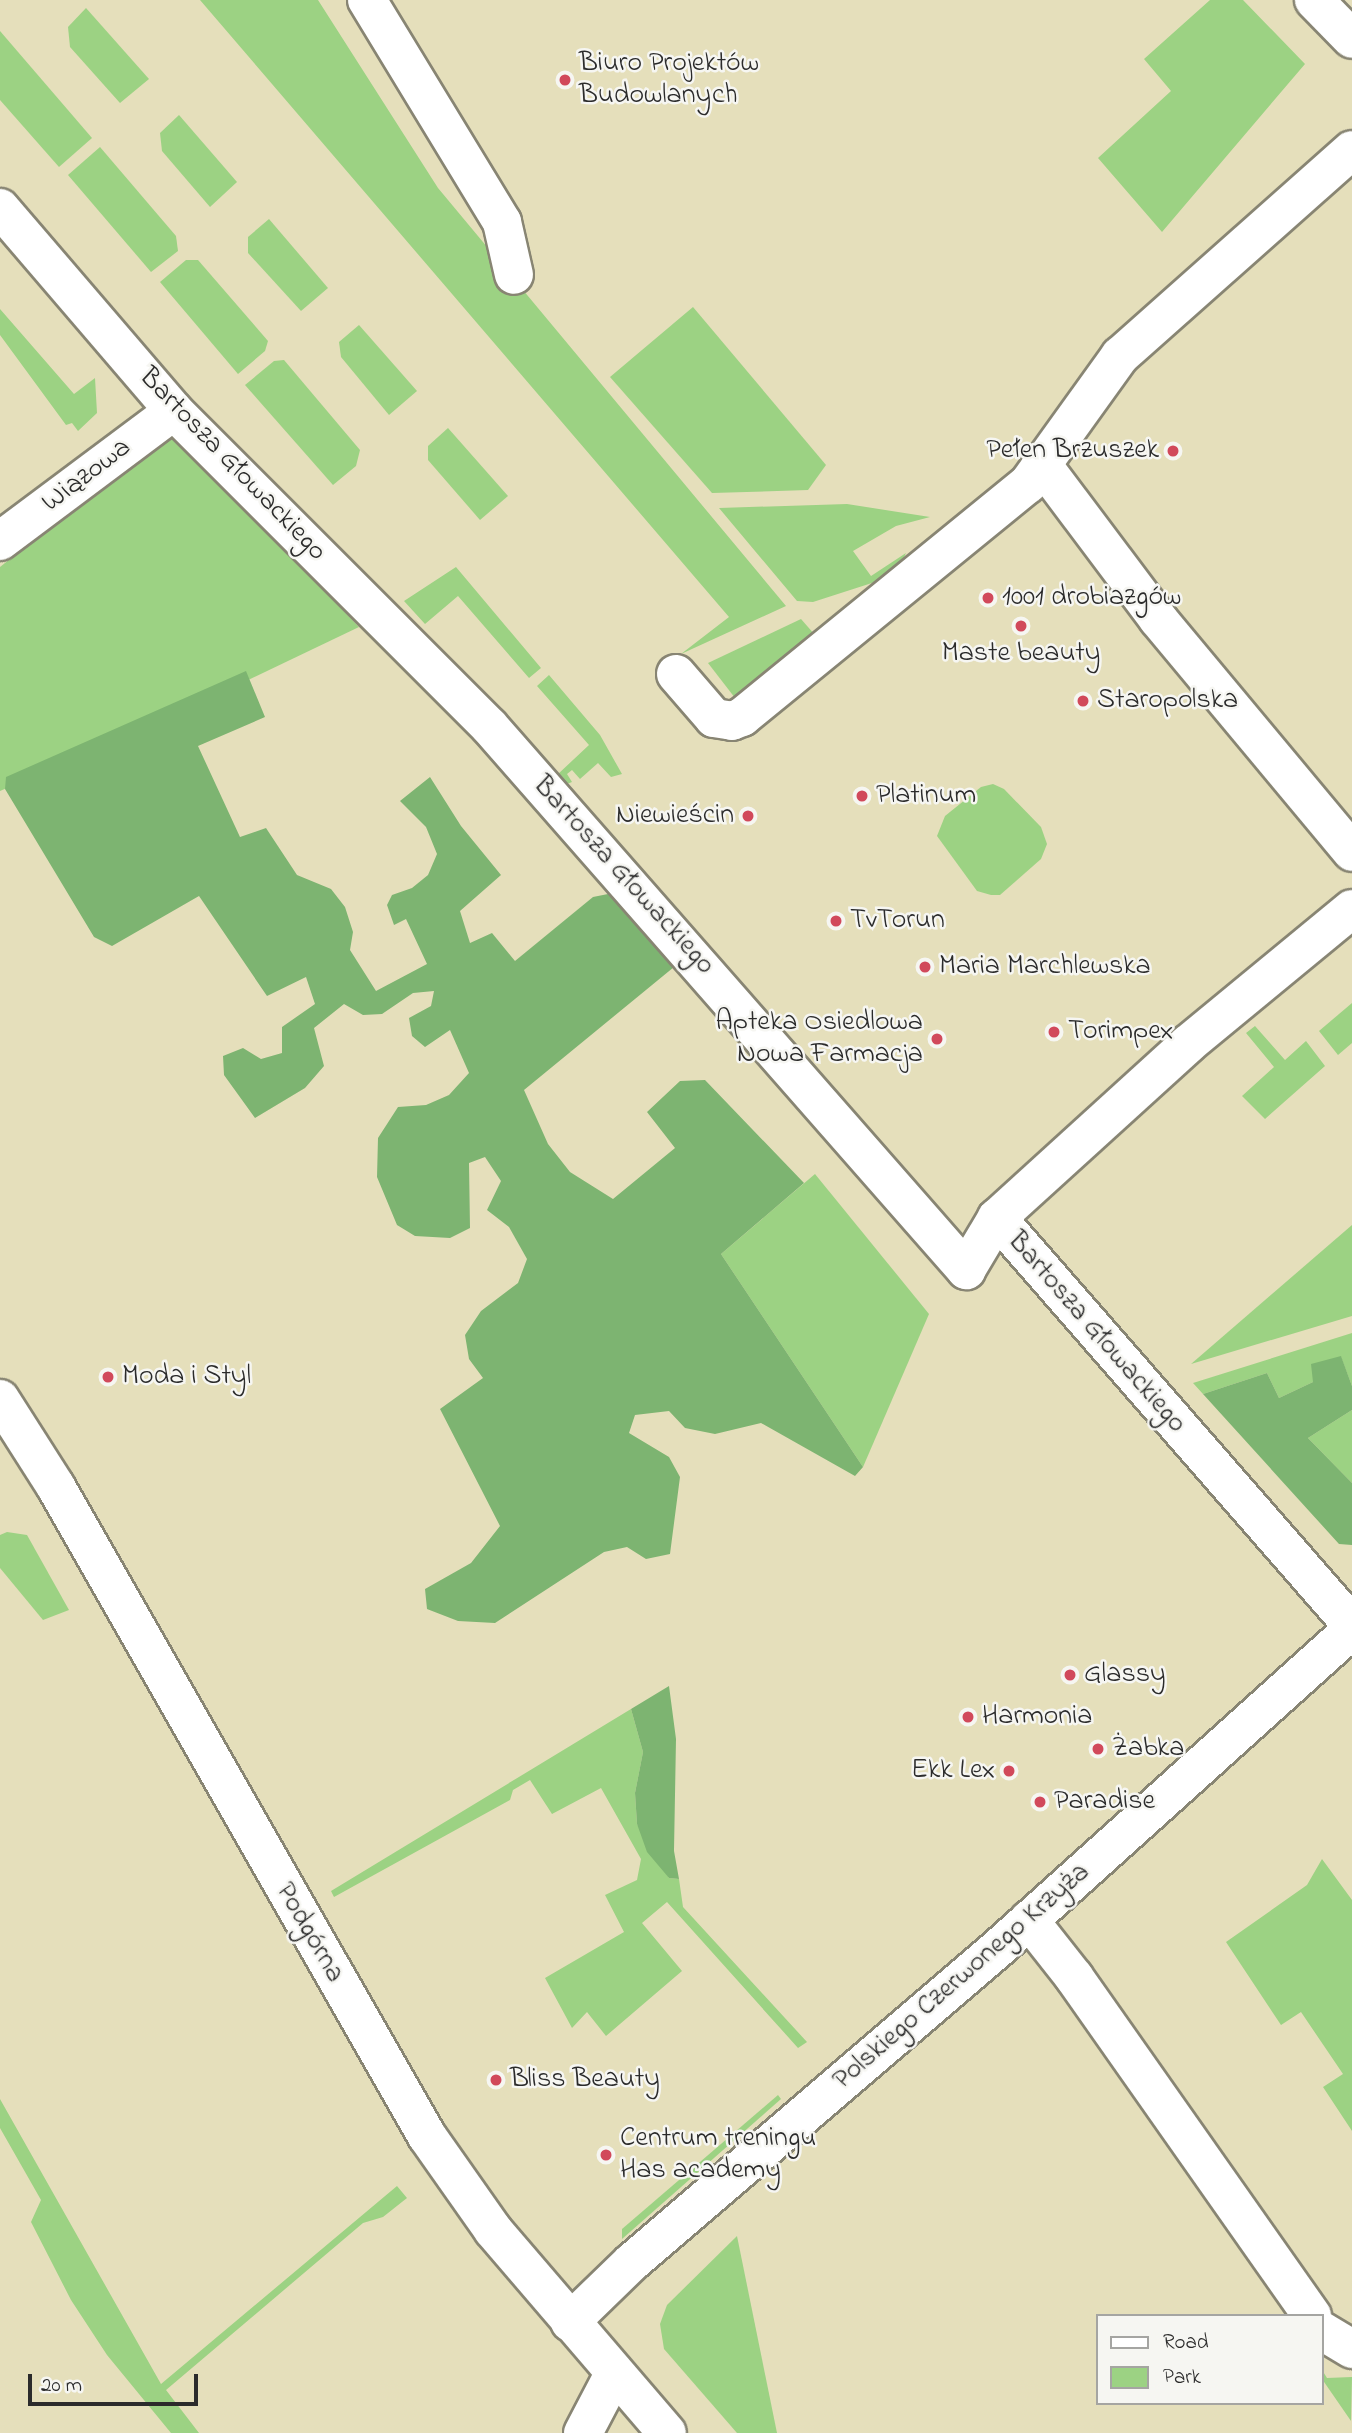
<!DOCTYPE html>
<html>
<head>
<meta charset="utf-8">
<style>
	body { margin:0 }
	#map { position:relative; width:1352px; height:2433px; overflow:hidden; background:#e5dfbb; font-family:"Indie Flower",sans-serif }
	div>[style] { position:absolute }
	.green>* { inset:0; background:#9cd283 }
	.forest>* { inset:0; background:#7db471 }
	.roads { filter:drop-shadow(2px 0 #888573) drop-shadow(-2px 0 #888573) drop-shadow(0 2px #888573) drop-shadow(0 -2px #888573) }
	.minor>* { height:38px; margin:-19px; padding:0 19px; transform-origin:19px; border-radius:19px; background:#fff }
	.tertiary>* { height:38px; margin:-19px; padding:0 19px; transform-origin:19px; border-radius:19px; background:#fff }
	.dots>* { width:19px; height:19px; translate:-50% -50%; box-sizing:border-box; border:4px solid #f6f6f2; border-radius:50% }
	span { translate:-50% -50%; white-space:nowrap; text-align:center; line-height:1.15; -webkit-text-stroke:5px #f6f6f2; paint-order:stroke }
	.poi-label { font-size:28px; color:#2b2b2b }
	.left { translate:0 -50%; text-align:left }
	.right { translate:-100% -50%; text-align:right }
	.street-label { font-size:28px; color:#2b2b2b }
	.legend { position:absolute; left:1096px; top:2314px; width:228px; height:91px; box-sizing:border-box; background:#f6f6f2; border:2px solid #a5a5a2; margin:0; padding:9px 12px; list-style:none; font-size:21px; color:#2b2b2b }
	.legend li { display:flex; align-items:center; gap:14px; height:35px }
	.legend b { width:35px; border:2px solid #a5a5a2 }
	.scale { position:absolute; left:28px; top:2374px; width:170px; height:32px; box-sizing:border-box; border:4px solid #2b2b2b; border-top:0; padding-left:9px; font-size:21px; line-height:24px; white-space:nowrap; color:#2b2b2b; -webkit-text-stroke:5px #f6f6f2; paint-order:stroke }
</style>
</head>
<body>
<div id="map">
	<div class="green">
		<div style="clip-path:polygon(200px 0,318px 0,438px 188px,786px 606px,681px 654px,729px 617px)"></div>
		<div style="clip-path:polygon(1210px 0,1243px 0,1305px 64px,1162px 232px,1098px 158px,1171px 91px,1144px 59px)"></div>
		<div style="clip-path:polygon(86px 8px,149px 79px,120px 103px,70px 47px,68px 27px)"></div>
		<div style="clip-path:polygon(0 31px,92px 138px,59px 167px,0 100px)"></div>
		<div style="clip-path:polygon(179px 115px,237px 182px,210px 207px,162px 151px,160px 133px)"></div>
		<div style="clip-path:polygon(100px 147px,176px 236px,178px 251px,151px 272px,68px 175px)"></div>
		<div style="clip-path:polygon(269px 219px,328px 288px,301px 311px,248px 253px,248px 237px)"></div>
		<div style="clip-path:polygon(186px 260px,198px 260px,268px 341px,265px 351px,238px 374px,160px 282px)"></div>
		<div style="clip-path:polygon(693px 307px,826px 465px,808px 490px,712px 493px,610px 377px)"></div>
		<div style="clip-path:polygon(0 309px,74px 394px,95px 378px,97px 413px,78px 431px,72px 423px,66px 425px,0 335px)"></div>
		<div style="clip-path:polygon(359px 325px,417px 391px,389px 415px,341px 357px,339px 342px)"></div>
		<div style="clip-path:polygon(284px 360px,360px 450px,356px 466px,333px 485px,245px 385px,274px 361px)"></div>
		<div style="clip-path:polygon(448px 428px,508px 496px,480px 520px,428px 460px,428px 446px)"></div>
		<div style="clip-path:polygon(171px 430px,359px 627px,158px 723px,0 791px,0 567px)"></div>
		<div style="clip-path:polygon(847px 504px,930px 517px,896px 526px,853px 551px,871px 576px,906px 553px,901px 563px,875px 582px,813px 602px,797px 601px,719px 508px)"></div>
		<div style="clip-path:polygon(456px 567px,541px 668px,529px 678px,458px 596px,425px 624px,404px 601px)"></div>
		<div style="clip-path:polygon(801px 619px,822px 643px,742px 707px,708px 663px)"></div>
		<div style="clip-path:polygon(549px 675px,600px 735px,622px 774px,611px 777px,598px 763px,580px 779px,572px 770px,567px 774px,572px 782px,567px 784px,557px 775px,589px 745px,537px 686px)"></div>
		<div style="clip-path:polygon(993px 784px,1004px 789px,1041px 827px,1047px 844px,1041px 859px,1000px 895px,991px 895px,977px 891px,937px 836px,945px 816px,981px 787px)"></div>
		<div style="clip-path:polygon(1352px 1003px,1352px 1043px,1338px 1055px,1319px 1031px)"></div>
		<div style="clip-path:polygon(1255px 1026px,1285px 1060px,1306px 1041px,1325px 1066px,1265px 1119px,1242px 1096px,1274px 1067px,1246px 1033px)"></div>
		<div style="clip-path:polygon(815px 1174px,929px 1314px,863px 1467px,721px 1254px)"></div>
		<div style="clip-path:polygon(1352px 1225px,1352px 1316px,1191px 1364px)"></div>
		<div style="clip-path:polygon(1352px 1333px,1352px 1386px,1341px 1357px,1313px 1382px,1279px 1398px,1267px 1373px,1203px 1394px,1193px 1383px)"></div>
		<div style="clip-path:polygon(1352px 1410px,1352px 1483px,1308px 1438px)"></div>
		<div style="clip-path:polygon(7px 1532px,27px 1535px,69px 1610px,43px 1620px,0 1568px,0 1535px)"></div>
		<div style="clip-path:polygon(631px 1709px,643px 1752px,635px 1793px,637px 1824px,669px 1878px,679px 1879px,683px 1907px,807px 2042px,798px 2048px,667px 1902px,642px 1923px,682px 1971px,606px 2036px,587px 2012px,572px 2028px,545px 1978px,624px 1932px,605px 1895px,637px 1880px,641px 1859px,601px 1788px,552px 1814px,530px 1780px,513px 1790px,510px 1800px,334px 1897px,331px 1891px)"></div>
		<div style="clip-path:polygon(1322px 1859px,1352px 1900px,1352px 2131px,1323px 2087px,1343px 2074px,1301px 2012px,1281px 2025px,1226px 1942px,1307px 1885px)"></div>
		<div style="clip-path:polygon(778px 2095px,781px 2099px,622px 2239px,622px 2229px)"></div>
		<div style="clip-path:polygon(0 2099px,161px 2384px,397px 2186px,407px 2198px,383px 2217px,363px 2223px,166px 2390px,199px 2433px,171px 2433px,107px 2355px,71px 2300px,31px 2222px,41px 2200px,0 2128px)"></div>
		<div style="clip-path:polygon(737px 2236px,777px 2433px,737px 2433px,664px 2349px,660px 2324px,667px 2305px)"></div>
		<div style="clip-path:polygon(1322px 2370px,1327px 2378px,1352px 2377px,1351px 2421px,1322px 2379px)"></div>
	</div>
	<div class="forest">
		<div style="clip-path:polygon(246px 671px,265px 717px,198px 746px,240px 837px,266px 828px,297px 875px,331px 889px,345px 907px,353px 932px,350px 950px,376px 991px,427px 964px,406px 919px,394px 925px,387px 905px,392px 895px,412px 888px,428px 875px,437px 854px,426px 827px,400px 801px,430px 777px,461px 826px,501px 875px,460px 911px,470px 943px,492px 933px,515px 961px,593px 897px,613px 893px,674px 950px,674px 967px,524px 1090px,548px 1144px,570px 1172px,613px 1199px,675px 1148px,647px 1112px,680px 1081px,705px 1080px,804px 1183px,721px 1254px,863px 1467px,855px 1476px,761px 1423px,715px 1434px,685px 1428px,669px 1411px,635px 1415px,629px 1433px,669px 1457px,680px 1477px,670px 1554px,646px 1559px,627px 1547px,604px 1552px,495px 1623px,458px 1621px,427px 1609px,425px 1589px,471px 1563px,500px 1526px,440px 1409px,483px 1378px,469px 1359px,465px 1335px,481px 1311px,518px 1283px,527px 1259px,509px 1227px,487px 1210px,501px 1181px,485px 1157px,469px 1163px,470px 1228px,450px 1238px,415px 1236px,397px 1225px,377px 1177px,378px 1138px,398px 1107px,426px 1105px,449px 1095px,469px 1073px,450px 1030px,425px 1047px,412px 1036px,409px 1018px,431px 1006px,434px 991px,413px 993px,382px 1014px,363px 1015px,344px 1004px,314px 1028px,324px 1066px,305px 1088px,255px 1118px,224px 1075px,223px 1056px,243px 1048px,261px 1059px,282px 1053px,282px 1027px,315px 1004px,306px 977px,267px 996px,199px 896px,112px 946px,94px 937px,5px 789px,6px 777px)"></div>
		<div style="clip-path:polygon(1341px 1356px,1352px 1386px,1352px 1410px,1308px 1438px,1352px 1483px,1352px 1545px,1339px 1544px,1203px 1394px,1267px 1373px,1279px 1398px,1313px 1382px,1311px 1364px)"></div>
		<div style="clip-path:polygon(669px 1686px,676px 1739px,674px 1851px,679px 1879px,669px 1878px,647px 1852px,637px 1824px,635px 1793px,643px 1752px,631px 1709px)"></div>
	</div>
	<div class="roads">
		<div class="minor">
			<div style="left:367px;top:0;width:260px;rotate:58.7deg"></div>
			<div style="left:502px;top:222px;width:54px;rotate:77.2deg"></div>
			<div style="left:1314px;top:0;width:54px;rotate:45.7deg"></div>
			<div style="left:0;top:208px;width:267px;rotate:49.4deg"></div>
			<div style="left:174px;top:411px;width:445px;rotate:45deg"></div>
			<div style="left:489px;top:726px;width:724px;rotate:48.75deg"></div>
			<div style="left:966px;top:1270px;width:61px;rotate:-59.2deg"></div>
			<div style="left:997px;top:1218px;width:258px;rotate:-42.3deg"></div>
			<div style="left:1188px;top:1044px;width:212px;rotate:-39.5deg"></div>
			<div style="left:1041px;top:463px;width:195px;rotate:53.1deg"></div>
			<div style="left:1158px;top:619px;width:303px;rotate:50.2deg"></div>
			<div style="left:0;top:541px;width:217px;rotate:-36.8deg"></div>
			<div style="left:676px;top:674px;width:58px;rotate:49.2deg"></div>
			<div style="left:714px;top:718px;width:18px;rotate:9deg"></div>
			<div style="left:732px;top:721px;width:11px;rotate:-22deg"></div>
			<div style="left:742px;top:717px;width:369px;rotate:-39.2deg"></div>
			<div style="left:1028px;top:484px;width:158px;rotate:-54.3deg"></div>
			<div style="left:1120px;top:356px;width:310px;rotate:-41.6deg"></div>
			<div style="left:997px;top:1218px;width:540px;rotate:48.9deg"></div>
			<div style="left:1029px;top:1920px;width:73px;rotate:51.7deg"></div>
			<div style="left:1074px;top:1977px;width:414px;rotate:54.9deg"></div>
			<div style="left:570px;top:2322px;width:86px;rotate:-44.1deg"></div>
			<div style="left:632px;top:2262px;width:478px;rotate:-40.6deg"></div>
			<div style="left:995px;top:1951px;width:480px;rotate:-42deg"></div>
			<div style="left:1322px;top:2331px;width:35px;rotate:31deg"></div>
			<div style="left:583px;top:2433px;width:67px;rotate:-62.3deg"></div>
		</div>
		<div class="tertiary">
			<div style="left:0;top:1399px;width:104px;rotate:57.5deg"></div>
			<div style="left:56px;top:1487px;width:748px;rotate:60.25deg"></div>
			<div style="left:427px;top:2136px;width:115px;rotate:54.9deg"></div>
			<div style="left:493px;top:2230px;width:267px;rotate:49.4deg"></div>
		</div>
	</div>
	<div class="dots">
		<div style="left:565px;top:80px;background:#d1495b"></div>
		<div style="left:1173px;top:451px;background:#d1495b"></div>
		<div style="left:988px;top:598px;background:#d1495b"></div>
		<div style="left:1021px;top:626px;background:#d1495b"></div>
		<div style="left:1083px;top:701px;background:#d1495b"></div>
		<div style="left:862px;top:796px;background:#d1495b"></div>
		<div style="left:748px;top:816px;background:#d1495b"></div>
		<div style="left:836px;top:921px;background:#d1495b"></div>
		<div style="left:925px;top:967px;background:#d1495b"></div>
		<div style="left:1054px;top:1032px;background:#d1495b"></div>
		<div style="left:937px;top:1039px;background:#d1495b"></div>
		<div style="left:108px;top:1377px;background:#d1495b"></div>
		<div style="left:1070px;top:1675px;background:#d1495b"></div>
		<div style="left:968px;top:1717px;background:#d1495b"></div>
		<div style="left:1098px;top:1749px;background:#d1495b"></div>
		<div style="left:1009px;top:1771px;background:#d1495b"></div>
		<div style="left:1040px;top:1802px;background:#d1495b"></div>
		<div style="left:496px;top:2080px;background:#d1495b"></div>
		<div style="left:606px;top:2155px;background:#d1495b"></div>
	</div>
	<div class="poi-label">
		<span class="left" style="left:579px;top:80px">Biuro Projektów<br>Budowlanych</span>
		<span class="right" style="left:1159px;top:451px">Pełen Brzuszek</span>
		<span class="left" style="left:1002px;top:598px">1001 drobiazgów</span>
		<span style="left:1021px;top:654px">Maste beauty</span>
		<span class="left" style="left:1097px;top:701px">Staropolska</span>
		<span class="left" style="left:876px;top:796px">Platinum</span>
		<span class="right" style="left:734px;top:816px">Niewieścin</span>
		<span class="left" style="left:850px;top:921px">TvTorun</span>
		<span class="left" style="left:939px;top:967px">Maria Marchlewska</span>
		<span class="right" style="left:923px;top:1039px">Apteka Osiedlowa<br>Nowa Farmacja</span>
		<span class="left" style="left:1068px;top:1032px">Torimpex</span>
		<span class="left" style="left:122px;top:1377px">Moda i Styl</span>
		<span class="left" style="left:1084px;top:1675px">Glassy</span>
		<span class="left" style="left:982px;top:1717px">Harmonia</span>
		<span class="left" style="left:1112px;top:1749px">Żabka</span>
		<span class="right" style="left:995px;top:1771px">Ekk Lex</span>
		<span class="left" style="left:1054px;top:1802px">Paradise</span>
		<span class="left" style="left:510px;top:2080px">Bliss Beauty</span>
		<span class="left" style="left:620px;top:2155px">Centrum treningu<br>Has academy</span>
	</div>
	<div class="street-label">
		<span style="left:232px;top:465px;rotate:46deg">Bartosza Głowackiego</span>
		<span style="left:87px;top:476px;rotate:-37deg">Wiązowa</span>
		<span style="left:623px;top:876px;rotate:48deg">Bartosza Głowackiego</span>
		<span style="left:1096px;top:1333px;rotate:49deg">Bartosza Głowackiego</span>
		<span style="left:309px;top:1933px;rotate:60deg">Podgórna</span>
		<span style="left:962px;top:1977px;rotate:-41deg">Polskiego Czerwonego Krzyża</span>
	</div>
	<ul class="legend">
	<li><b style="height:9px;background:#fff"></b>Road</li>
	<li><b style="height:19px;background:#9cd283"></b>Park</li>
	</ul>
	<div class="scale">20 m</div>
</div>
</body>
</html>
